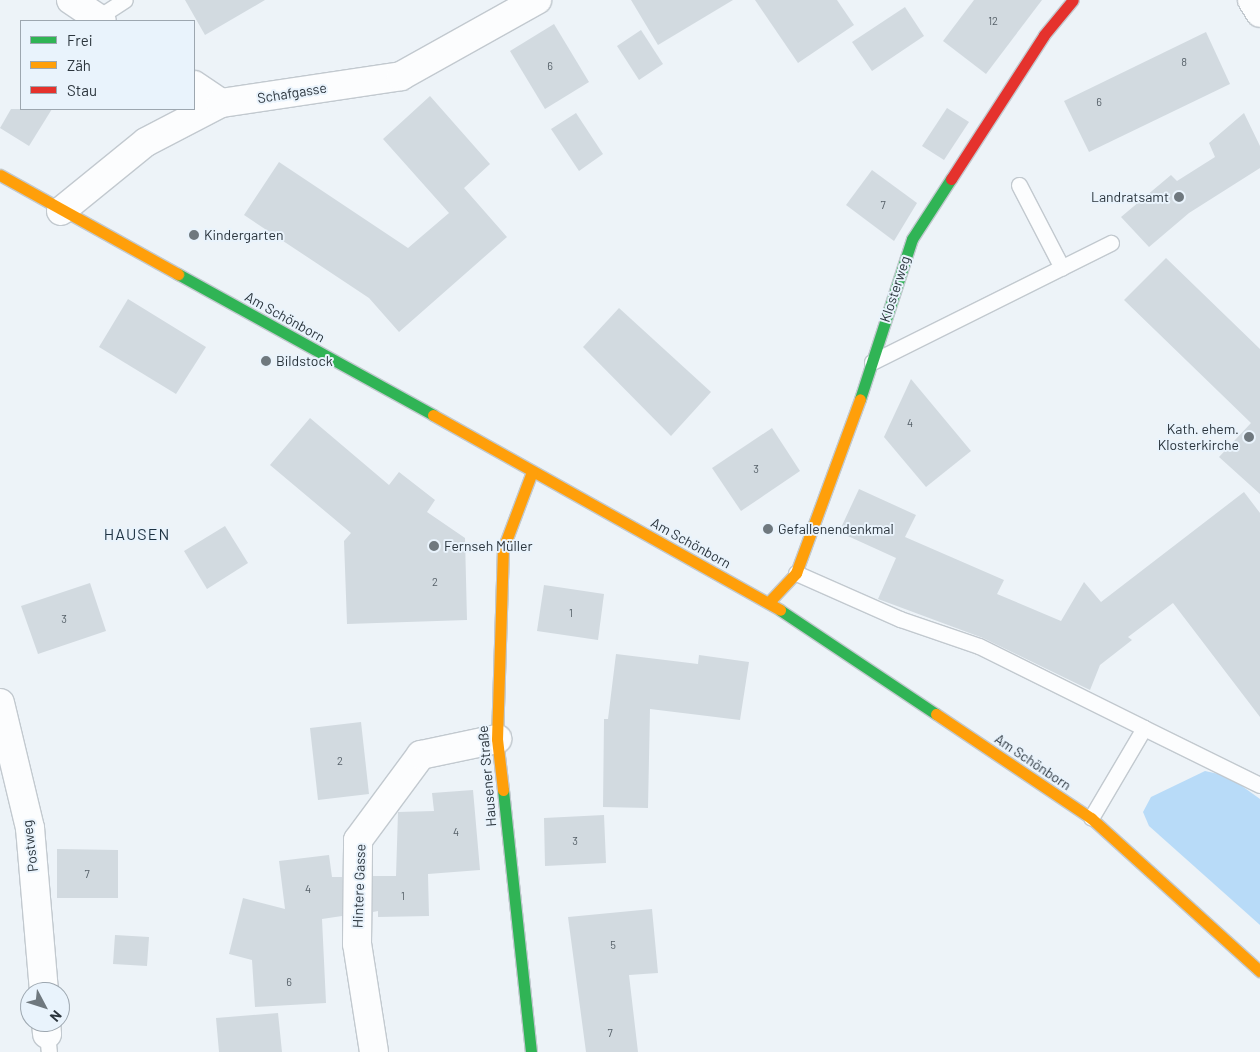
<!DOCTYPE html>
<html>
<head>
<meta charset="utf-8">
<style>
	body { margin:0 }
	#map { position:relative; width:1260px; height:1052px; overflow:hidden; background:#edf3f8; font-family:Barlow,sans-serif }
	div>[style] { position:absolute }
	.green>* { inset:0; background:#b8dbf8 }
	.building>* { inset:0; background:#d2dae0 }
	.roads { filter:drop-shadow(1px 0 #c2c9cf) drop-shadow(-1px 0 #c2c9cf) drop-shadow(0 1px #c2c9cf) drop-shadow(0 -1px #c2c9cf) }
	.lane>* { height:15px; margin:-7.5px; padding:0 7.5px; transform-origin:7.5px; border-radius:7.5px; background:#fcfdfe }
	.street>* { height:28px; margin:-14px; padding:0 14px; transform-origin:14px; border-radius:14px; background:#fcfdfe }
	.fast>* { height:11px; margin:-5.5px; padding:0 5.5px; transform-origin:5.5px; border-radius:5.5px; background:#30b455 }
	.slow>* { height:11px; margin:-5.5px; padding:0 5.5px; transform-origin:5.5px; border-radius:5.5px; background:#ff9f0a }
	.jam>* { height:11px; margin:-5.5px; padding:0 5.5px; transform-origin:5.5px; border-radius:5.5px; background:#e5322d }
	.dots>* { width:14px; height:14px; translate:-50% -50%; box-sizing:border-box; border:2px solid #e9f3fc; border-radius:50% }
	span { translate:-50% -50%; white-space:nowrap; text-align:center; line-height:1.15; -webkit-text-stroke:4px #e9f3fc; paint-order:stroke }
	.number-label { font-size:11px; color:#566068 }
	.number-label span { -webkit-text-stroke-width:0 }
	.street-label { font-size:14px; color:#2b353d }
	.poi-label { font-size:14px; color:#2b353d }
	.right { translate:-100% -50%; text-align:right }
	.left { translate:0 -50%; text-align:left }
	.quarter-label { font-size:16px; color:#1d3242; letter-spacing:1px }
	.legend { position:absolute; left:20px; top:20px; width:175px; height:90px; box-sizing:border-box; background:#e9f3fc; border:1px solid #9da7b0; margin:0; padding:6px 9px; list-style:none; font-size:15px; color:#2b353d }
	.legend li { display:flex; align-items:center; gap:10px; height:25px }
	.legend b { width:25px; border:1px solid #9da7b0 }
	.north { position:absolute; left:20px; top:982px; width:50px; height:50px; box-sizing:border-box; background:#e9f3fc; border:1px solid #9da7b0; border-radius:50%; rotate:130deg; font-size:14px; font-weight:700; line-height:20px; text-align:center; color:#2b353d }
	.north::after { content:''; display:block; margin:auto; width:18px; height:22px; background:#6f787e; clip-path:polygon(50% 0,100% 100%,50% 72%,0 100%) }
</style>
</head>
<body>
<div id="map">
	<div class="green">
		<div style="clip-path:polygon(1205px 771px,1228px 776px,1260px 799px,1260px 925px,1149px 826px,1143px 812px,1151px 797px)"></div>
	</div>
	<div class="building">
		<div style="clip-path:polygon(185px 0,265px 0,205px 35px)"></div>
		<div style="clip-path:polygon(631px 0,733px 0,658px 45px)"></div>
		<div style="clip-path:polygon(755px 0,837px 0,854px 25px,798px 63px)"></div>
		<div style="clip-path:polygon(974px 0,1042px 0,986px 74px,943px 41px)"></div>
		<div style="clip-path:polygon(905px 7px,924px 36px,872px 71px,852px 42px)"></div>
		<div style="clip-path:polygon(554px 24px,589px 82px,545px 109px,510px 51px)"></div>
		<div style="clip-path:polygon(641px 30px,663px 64px,639px 80px,617px 46px)"></div>
		<div style="clip-path:polygon(1206px 32px,1230px 84px,1089px 152px,1064px 101px)"></div>
		<div style="clip-path:polygon(430px 96px,490px 164px,464px 188px,507px 237px,399px 332px,369px 298px,244px 215px,279px 162px,408px 248px,449px 213px,383px 139px)"></div>
		<div style="clip-path:polygon(947px 108px,969px 122px,944px 160px,922px 146px)"></div>
		<div style="clip-path:polygon(11px 109px,52px 109px,29px 146px,0 128px)"></div>
		<div style="clip-path:polygon(576px 113px,603px 154px,579px 171px,551px 129px)"></div>
		<div style="clip-path:polygon(1244px 113px,1260px 146px,1260px 168px,1189px 213px,1149px 247px,1121px 217px,1171px 175px,1177px 181px,1215px 157px,1209px 143px)"></div>
		<div style="clip-path:polygon(872px 170px,917px 203px,894px 241px,846px 205px)"></div>
		<div style="clip-path:polygon(1166px 258px,1260px 349px,1260px 494px,1219px 457px,1251px 423px,1124px 300px)"></div>
		<div style="clip-path:polygon(128px 299px,206px 347px,176px 394px,99px 347px)"></div>
		<div style="clip-path:polygon(619px 308px,711px 392px,671px 436px,583px 347px)"></div>
		<div style="clip-path:polygon(911px 379px,971px 451px,926px 487px,884px 437px)"></div>
		<div style="clip-path:polygon(310px 418px,389px 485px,399px 472px,435px 500px,427px 512px,465px 538px,467px 620px,347px 624px,344px 541px,351px 533px,270px 465px)"></div>
		<div style="clip-path:polygon(772px 428px,800px 471px,741px 511px,712px 468px)"></div>
		<div style="clip-path:polygon(859px 489px,916px 515px,905px 537px,1004px 580px,997px 594px,1061px 621px,1084px 582px,1101px 602px,1244px 492px,1260px 513px,1260px 717px,1173px 603px,1128px 637px,1132px 640px,1100px 665px,1090px 690px,983px 638px,878px 599px,896px 558px,839px 532px)"></div>
		<div style="clip-path:polygon(225px 526px,248px 563px,207px 589px,184px 551px)"></div>
		<div style="clip-path:polygon(90px 583px,106px 631px,38px 654px,21px 606px)"></div>
		<div style="clip-path:polygon(544px 585px,604px 594px,598px 640px,537px 631px)"></div>
		<div style="clip-path:polygon(616px 654px,698px 664px,699px 655px,749px 662px,740px 720px,650px 709px,648px 808px,603px 807px,604px 719px,608px 719px)"></div>
		<div style="clip-path:polygon(361px 722px,369px 794px,318px 800px,310px 728px)"></div>
		<div style="clip-path:polygon(473px 790px,480px 870px,428px 874px,429px 916px,378px 917px,378px 911px,373px 912px,373px 876px,396px 876px,398px 812px,434px 811px,432px 793px)"></div>
		<div style="clip-path:polygon(604px 815px,606px 863px,545px 866px,544px 818px)"></div>
		<div style="clip-path:polygon(57px 849px,118px 850px,118px 898px,57px 898px)"></div>
		<div style="clip-path:polygon(329px 855px,332px 877px,342px 877px,342px 916px,322px 919px,326px 1003px,255px 1007px,252px 960px,229px 954px,243px 898px,285px 909px,279px 861px)"></div>
		<div style="clip-path:polygon(652px 909px,658px 973px,629px 975px,638px 1052px,586px 1052px,568px 917px)"></div>
		<div style="clip-path:polygon(115px 935px,149px 937px,147px 966px,113px 964px)"></div>
		<div style="clip-path:polygon(278px 1013px,282px 1052px,219px 1052px,216px 1018px)"></div>
	</div>
	<div class="roads">
		<div class="lane">
			<div style="left:97px;top:18px;width:33px;rotate:-33deg"></div>
			<div style="left:1019px;top:185px;width:93px;rotate:62.6deg"></div>
			<div style="left:872px;top:362px;width:267px;rotate:-26.5deg"></div>
			<div style="left:796px;top:573px;width:114px;rotate:23.9deg"></div>
			<div style="left:900px;top:619px;width:83px;rotate:18.9deg"></div>
			<div style="left:979px;top:646px;width:184px;rotate:26.4deg"></div>
			<div style="left:1144px;top:728px;width:104px;rotate:120.5deg"></div>
			<div style="left:1144px;top:728px;width:129px;rotate:26.2deg"></div>
			<div style="left:47px;top:1034px;width:18px;rotate:84deg"></div>
		</div>
		<div class="street">
			<div style="left:71px;top:0;width:37px;rotate:34deg"></div>
			<div style="left:1252px;top:0;width:15px;rotate:58deg"></div>
			<div style="left:194px;top:85px;width:32px;rotate:34deg"></div>
			<div style="left:61px;top:211px;width:109px;rotate:-39.1deg"></div>
			<div style="left:146px;top:142px;width:85px;rotate:-27.5deg"></div>
			<div style="left:221px;top:103px;width:182px;rotate:-8.5deg"></div>
			<div style="left:401px;top:76px;width:156px;rotate:-29.2deg"></div>
			<div style="left:0;top:703px;width:129px;rotate:76.5deg"></div>
			<div style="left:30px;top:828px;width:165px;rotate:85.1deg"></div>
			<div style="left:46px;top:1022px;width:12px;rotate:85deg"></div>
			<div style="left:374px;top:1052px;width:109px;rotate:-98.9deg"></div>
			<div style="left:357px;top:944px;width:104px;rotate:-89.4deg"></div>
			<div style="left:358px;top:840px;width:106px;rotate:-53.5deg"></div>
			<div style="left:421px;top:755px;width:78px;rotate:-11.9deg"></div>
		</div>
		<div class="fast">
			<div style="left:178px;top:274px;width:291px;rotate:28.9deg"></div>
			<div style="left:860px;top:399px;width:168px;rotate:-72deg"></div>
			<div style="left:912px;top:239px;width:72px;rotate:-57deg"></div>
			<div style="left:780px;top:610px;width:187px;rotate:33.7deg"></div>
			<div style="left:503px;top:790px;width:263px;rotate:83.9deg"></div>
		</div>
		<div class="slow">
			<div style="left:0;top:175px;width:204px;rotate:29.1deg"></div>
			<div style="left:433px;top:415px;width:398px;rotate:29.3deg"></div>
			<div style="left:769px;top:602px;width:40px;rotate:-47deg"></div>
			<div style="left:796px;top:573px;width:185px;rotate:-69.8deg"></div>
			<div style="left:936px;top:714px;width:187px;rotate:33.9deg"></div>
			<div style="left:1091px;top:818px;width:228px;rotate:42.2deg"></div>
			<div style="left:503px;top:790px;width:51px;rotate:-96.7deg"></div>
			<div style="left:497px;top:739px;width:190px;rotate:-88.2deg"></div>
			<div style="left:503px;top:549px;width:82px;rotate:-69.4deg"></div>
		</div>
		<div class="jam">
			<div style="left:951px;top:179px;width:171px;rotate:-57.1deg"></div>
			<div style="left:1044px;top:35px;width:45px;rotate:-50.4deg"></div>
		</div>
	</div>
	<div class="dots">
		<div style="left:1179px;top:197px;background:#6f787e"></div>
		<div style="left:194px;top:235px;background:#6f787e"></div>
		<div style="left:266px;top:361px;background:#6f787e"></div>
		<div style="left:1249px;top:437px;background:#6f787e"></div>
		<div style="left:768px;top:529px;background:#6f787e"></div>
		<div style="left:434px;top:546px;background:#6f787e"></div>
	</div>
	<div class="number-label">
		<span style="left:993px;top:21px">12</span>
		<span style="left:1184px;top:62px">8</span>
		<span style="left:550px;top:66px">6</span>
		<span style="left:1099px;top:102px">6</span>
		<span style="left:883px;top:205px">7</span>
		<span style="left:910px;top:423px">4</span>
		<span style="left:756px;top:469px">3</span>
		<span style="left:435px;top:582px">2</span>
		<span style="left:571px;top:613px">1</span>
		<span style="left:64px;top:619px">3</span>
		<span style="left:340px;top:761px">2</span>
		<span style="left:456px;top:832px">4</span>
		<span style="left:575px;top:841px">3</span>
		<span style="left:87px;top:874px">7</span>
		<span style="left:308px;top:889px">4</span>
		<span style="left:403px;top:896px">1</span>
		<span style="left:613px;top:945px">5</span>
		<span style="left:289px;top:982px">6</span>
		<span style="left:610px;top:1033px">7</span>
	</div>
	<div class="street-label">
		<span style="left:292px;top:93px;rotate:-9deg">Schafgasse</span>
		<span style="left:895px;top:289px;rotate:-72deg">Klosterweg</span>
		<span style="left:285px;top:317px;rotate:29deg">Am Schönborn</span>
		<span style="left:691px;top:543px;rotate:29deg">Am Schönborn</span>
		<span style="left:1033px;top:762px;rotate:34deg">Am Schönborn</span>
		<span style="left:487px;top:776px;rotate:-95deg">Hausener Straße</span>
		<span style="left:30px;top:846px;rotate:-97deg">Postweg</span>
		<span style="left:359px;top:886px;rotate:-88deg">Hintere Gasse</span>
	</div>
	<div class="poi-label">
		<span class="right" style="left:1169px;top:197px">Landratsamt</span>
		<span class="left" style="left:204px;top:235px">Kindergarten</span>
		<span class="left" style="left:276px;top:361px">Bildstock</span>
		<span class="right" style="left:1239px;top:437px">Kath. ehem.<br>Klosterkirche</span>
		<span class="left" style="left:778px;top:529px">Gefallenendenkmal</span>
		<span class="left" style="left:444px;top:546px">Fernseh Müller</span>
	</div>
	<div class="quarter-label">
		<span style="left:137px;top:534px">HAUSEN</span>
	</div>
	<ul class="legend">
	<li><b style="height:6px;background:#30b455"></b>Frei</li>
	<li><b style="height:6px;background:#ff9f0a"></b>Zäh</li>
	<li><b style="height:6px;background:#e5322d"></b>Stau</li>
	</ul>
	<div class="north">N</div>
</div>
</body>
</html>
